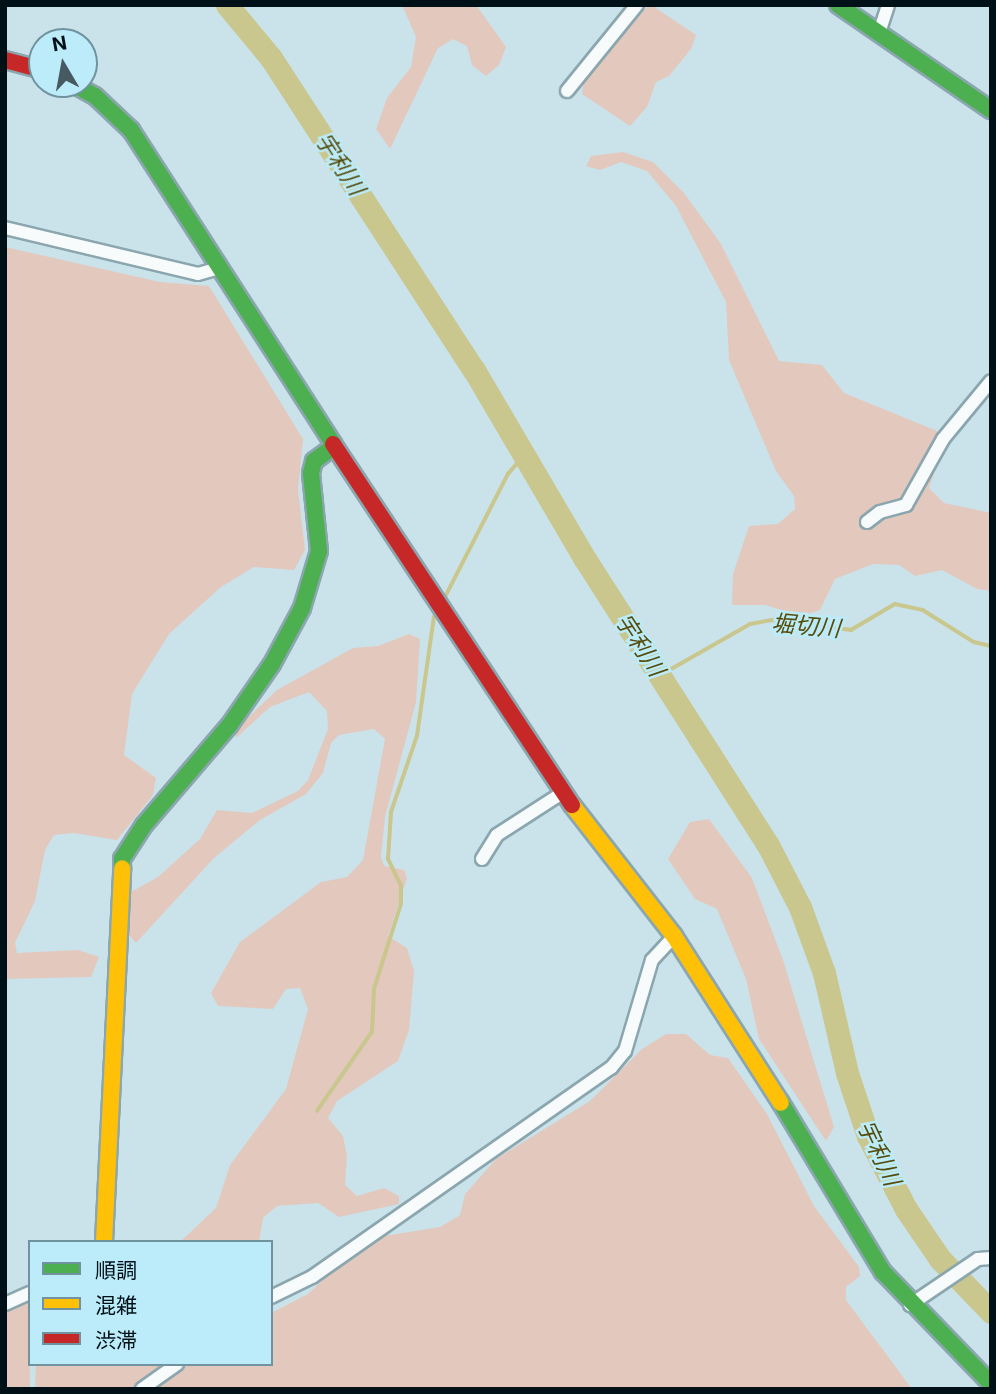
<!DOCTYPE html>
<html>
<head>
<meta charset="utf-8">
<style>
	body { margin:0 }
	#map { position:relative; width:996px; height:1394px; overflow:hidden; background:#cae3eb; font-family:Inter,"Noto Sans JP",sans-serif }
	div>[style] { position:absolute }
	.green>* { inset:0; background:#e3c8be }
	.stream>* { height:3.5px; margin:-1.75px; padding:0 1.75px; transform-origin:1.75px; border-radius:1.75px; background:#c9c68e }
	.river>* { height:23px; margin:-11.5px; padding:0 11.5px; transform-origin:11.5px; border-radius:11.5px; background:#c9c68e }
	.roads { filter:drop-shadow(2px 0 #8ba6ae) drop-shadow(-2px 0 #8ba6ae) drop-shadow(0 2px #8ba6ae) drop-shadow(0 -2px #8ba6ae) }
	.street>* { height:12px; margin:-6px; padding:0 6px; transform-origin:6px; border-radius:6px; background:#f7fbfc }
	.fast>* { height:16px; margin:-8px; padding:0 8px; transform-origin:8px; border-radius:8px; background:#4caf50 }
	.slow>* { height:16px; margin:-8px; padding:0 8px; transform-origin:8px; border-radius:8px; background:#ffc107 }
	.jam>* { height:16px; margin:-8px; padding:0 8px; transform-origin:8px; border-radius:8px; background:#c62828 }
	span { translate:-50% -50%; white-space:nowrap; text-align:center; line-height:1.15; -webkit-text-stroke:5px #bcebf9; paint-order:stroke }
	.water-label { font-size:23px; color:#574c0a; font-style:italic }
	.frame { position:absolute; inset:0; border:7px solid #001017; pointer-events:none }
	.legend { position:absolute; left:28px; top:1240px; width:245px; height:126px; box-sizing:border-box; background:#bcebf9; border:2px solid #71939f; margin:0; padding:9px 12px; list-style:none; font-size:21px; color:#001017 }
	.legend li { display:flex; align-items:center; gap:14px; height:35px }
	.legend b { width:35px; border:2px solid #71939f }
	.north { position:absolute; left:28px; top:28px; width:70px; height:70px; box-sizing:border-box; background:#bcebf9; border:2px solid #71939f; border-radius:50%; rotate:350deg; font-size:19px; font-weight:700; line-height:28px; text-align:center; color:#001017 }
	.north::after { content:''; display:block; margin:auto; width:24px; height:32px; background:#475a61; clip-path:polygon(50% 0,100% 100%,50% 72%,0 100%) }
</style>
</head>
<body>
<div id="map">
	<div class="green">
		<div style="clip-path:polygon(402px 5px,476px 5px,506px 47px,499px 65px,486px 76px,472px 65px,467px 46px,453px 39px,438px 48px,390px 149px,376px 129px,387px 98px,411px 67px,416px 37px)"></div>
		<div style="clip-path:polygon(653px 6px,696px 35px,691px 49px,669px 76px,656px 82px,647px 107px,630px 126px,582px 94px,584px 81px,647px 7px)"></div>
		<div style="clip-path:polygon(623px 152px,653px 162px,684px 193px,721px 244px,779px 361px,822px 365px,844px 393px,937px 431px,941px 454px,929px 488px,944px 503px,991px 513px,991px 591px,977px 589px,942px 570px,915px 576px,899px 565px,873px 564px,835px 579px,820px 610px,802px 616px,765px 605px,732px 605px,733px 574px,749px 526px,778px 524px,795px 509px,794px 496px,776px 471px,729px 360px,726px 302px,676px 206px,647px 171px,621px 162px,600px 170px,586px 166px,591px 156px)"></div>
		<div style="clip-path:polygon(5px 247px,160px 282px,209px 286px,303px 439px,298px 489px,305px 550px,294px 570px,254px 567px,221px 587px,169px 634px,132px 694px,124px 755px,156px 778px,153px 795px,117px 840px,74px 833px,54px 835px,45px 850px,35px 901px,15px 943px,17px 953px,78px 950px,99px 957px,91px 977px,5px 979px)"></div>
		<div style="clip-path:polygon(409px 634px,420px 639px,416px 702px,385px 817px,381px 857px,384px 866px,404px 870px,407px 878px,388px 936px,407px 948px,414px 971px,409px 1030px,398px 1061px,337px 1101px,328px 1118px,343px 1136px,347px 1156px,345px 1185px,357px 1196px,384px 1188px,399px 1196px,399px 1204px,339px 1217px,318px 1203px,277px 1206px,263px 1218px,259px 1242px,180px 1242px,216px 1208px,230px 1165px,286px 1089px,308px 1009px,300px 988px,286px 989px,273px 1009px,218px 1006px,211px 993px,240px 942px,321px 882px,347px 877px,363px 860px,385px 739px,374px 729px,339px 735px,331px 743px,323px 773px,306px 794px,260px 820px,214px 858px,136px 943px,128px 934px,131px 892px,158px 877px,200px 839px,217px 810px,252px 813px,298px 791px,308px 780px,328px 729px,327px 711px,309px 692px,270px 707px,236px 738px,237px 728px,277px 690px,353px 648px,378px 646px)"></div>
		<div style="clip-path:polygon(709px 819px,752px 878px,783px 960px,834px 1127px,826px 1141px,759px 1039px,746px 979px,717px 909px,695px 899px,668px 859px,690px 822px)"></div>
		<div style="clip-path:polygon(666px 1034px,686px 1034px,710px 1055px,728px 1058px,767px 1114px,814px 1206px,859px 1267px,860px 1276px,846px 1287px,846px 1300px,912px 1389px,35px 1389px,36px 1364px,271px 1364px,271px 1313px,308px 1294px,338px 1266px,384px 1236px,440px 1227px,460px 1215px,465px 1194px,496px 1159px,590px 1101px,642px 1049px)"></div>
		<div style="clip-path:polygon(29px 1299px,30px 1389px,5px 1389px,5px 1309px)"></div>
	</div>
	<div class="stream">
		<div style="left:443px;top:601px;width:143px;rotate:-62.9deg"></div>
		<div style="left:508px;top:474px;width:23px;rotate:-49deg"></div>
		<div style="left:659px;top:676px;width:105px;rotate:-29.7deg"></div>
		<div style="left:750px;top:624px;width:22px;rotate:-10deg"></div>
		<div style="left:772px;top:620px;width:80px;rotate:7.2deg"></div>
		<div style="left:851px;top:630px;width:51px;rotate:-30.6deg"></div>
		<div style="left:895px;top:604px;width:29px;rotate:12deg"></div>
		<div style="left:923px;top:610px;width:60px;rotate:32.1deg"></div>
		<div style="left:974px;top:642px;width:17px;rotate:13deg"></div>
		<div style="left:317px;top:1111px;width:96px;rotate:-55.2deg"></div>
		<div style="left:372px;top:1032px;width:43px;rotate:-87.3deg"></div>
		<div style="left:374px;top:989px;width:89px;rotate:-72.4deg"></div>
		<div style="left:401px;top:904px;width:18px;rotate:-90deg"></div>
		<div style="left:401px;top:886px;width:30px;rotate:-116deg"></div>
		<div style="left:388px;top:859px;width:47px;rotate:-86.3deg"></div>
		<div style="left:391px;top:812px;width:80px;rotate:-71.1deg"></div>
		<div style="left:417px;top:736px;width:120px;rotate:-81.9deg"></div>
	</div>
	<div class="river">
		<div style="left:227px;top:5px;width:69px;rotate:50.3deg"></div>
		<div style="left:271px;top:58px;width:372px;rotate:57deg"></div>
		<div style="left:474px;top:370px;width:219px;rotate:59.6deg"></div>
		<div style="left:585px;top:559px;width:340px;rotate:57.4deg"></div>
		<div style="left:768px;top:845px;width:70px;rotate:62.7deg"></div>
		<div style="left:800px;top:907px;width:70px;rotate:70deg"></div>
		<div style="left:824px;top:973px;width:103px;rotate:77deg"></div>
		<div style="left:847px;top:1073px;width:66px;rotate:71.6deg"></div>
		<div style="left:868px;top:1136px;width:82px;rotate:62.5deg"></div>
		<div style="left:906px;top:1209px;width:60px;rotate:55.8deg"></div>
		<div style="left:940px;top:1259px;width:74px;rotate:46.1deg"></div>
	</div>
	<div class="roads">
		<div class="street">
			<div style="left:879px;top:33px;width:29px;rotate:-72deg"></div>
			<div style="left:567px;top:91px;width:111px;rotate:-50.9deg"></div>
			<div style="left:5px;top:228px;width:198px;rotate:13.4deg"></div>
			<div style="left:198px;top:274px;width:22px;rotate:-16deg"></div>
			<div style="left:867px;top:522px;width:16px;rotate:-38deg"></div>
			<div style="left:880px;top:512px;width:27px;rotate:-15deg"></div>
			<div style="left:906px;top:505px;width:76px;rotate:-60.7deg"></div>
			<div style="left:943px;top:439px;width:75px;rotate:-50.4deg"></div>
			<div style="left:482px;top:859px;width:28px;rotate:-58deg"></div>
			<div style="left:497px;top:835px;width:77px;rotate:-32.9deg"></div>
			<div style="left:271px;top:1297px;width:46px;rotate:-26deg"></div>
			<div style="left:312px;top:1277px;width:365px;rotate:-35deg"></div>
			<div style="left:611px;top:1068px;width:22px;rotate:-51deg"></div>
			<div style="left:625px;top:1051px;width:95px;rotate:-73.5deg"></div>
			<div style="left:652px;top:960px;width:33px;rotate:-47deg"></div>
			<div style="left:5px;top:1304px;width:27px;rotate:-24deg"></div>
			<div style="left:910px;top:1305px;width:82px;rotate:-34.1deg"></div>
			<div style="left:978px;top:1259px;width:13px;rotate:-4deg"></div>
			<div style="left:142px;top:1389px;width:43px;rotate:-35.5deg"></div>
		</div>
		<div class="fast">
			<div style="left:838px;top:5px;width:186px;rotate:34.5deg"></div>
			<div style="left:73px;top:84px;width:25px;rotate:29deg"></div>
			<div style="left:95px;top:96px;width:50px;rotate:43.4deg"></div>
			<div style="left:131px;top:130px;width:373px;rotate:57.2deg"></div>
			<div style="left:122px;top:868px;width:9px;rotate:-90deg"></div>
			<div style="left:122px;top:859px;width:40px;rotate:-57.1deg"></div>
			<div style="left:144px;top:825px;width:130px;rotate:-49.4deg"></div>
			<div style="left:229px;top:726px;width:75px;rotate:-55.3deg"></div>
			<div style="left:272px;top:664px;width:64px;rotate:-61.8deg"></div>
			<div style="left:302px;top:608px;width:59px;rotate:-73.4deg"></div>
			<div style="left:319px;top:551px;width:78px;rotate:-95.9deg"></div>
			<div style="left:311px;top:473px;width:12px;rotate:-76deg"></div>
			<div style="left:314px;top:461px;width:22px;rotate:-36deg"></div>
			<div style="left:781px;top:1103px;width:197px;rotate:58.9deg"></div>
			<div style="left:883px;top:1272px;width:156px;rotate:46deg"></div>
		</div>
		<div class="slow">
			<div style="left:572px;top:805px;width:166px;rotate:52.1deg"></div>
			<div style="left:674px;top:936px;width:198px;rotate:57.4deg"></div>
			<div style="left:104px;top:1242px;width:374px;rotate:-87.2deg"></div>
		</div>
		<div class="jam">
			<div style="left:5px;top:60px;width:38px;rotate:15deg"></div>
			<div style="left:333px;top:444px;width:433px;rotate:56.5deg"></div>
		</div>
	</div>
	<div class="water-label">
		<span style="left:340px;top:164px;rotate:57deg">宇利川</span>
		<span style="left:806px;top:626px;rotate:5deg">堀切川</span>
		<span style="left:640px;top:645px;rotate:57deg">宇利川</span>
		<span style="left:879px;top:1153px;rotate:65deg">宇利川</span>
	</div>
	<div class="frame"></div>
	<ul class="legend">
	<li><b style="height:9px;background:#4caf50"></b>順調</li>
	<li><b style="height:9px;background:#ffc107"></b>混雑</li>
	<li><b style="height:9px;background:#c62828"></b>渋滞</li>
	</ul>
	<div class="north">N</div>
</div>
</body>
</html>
